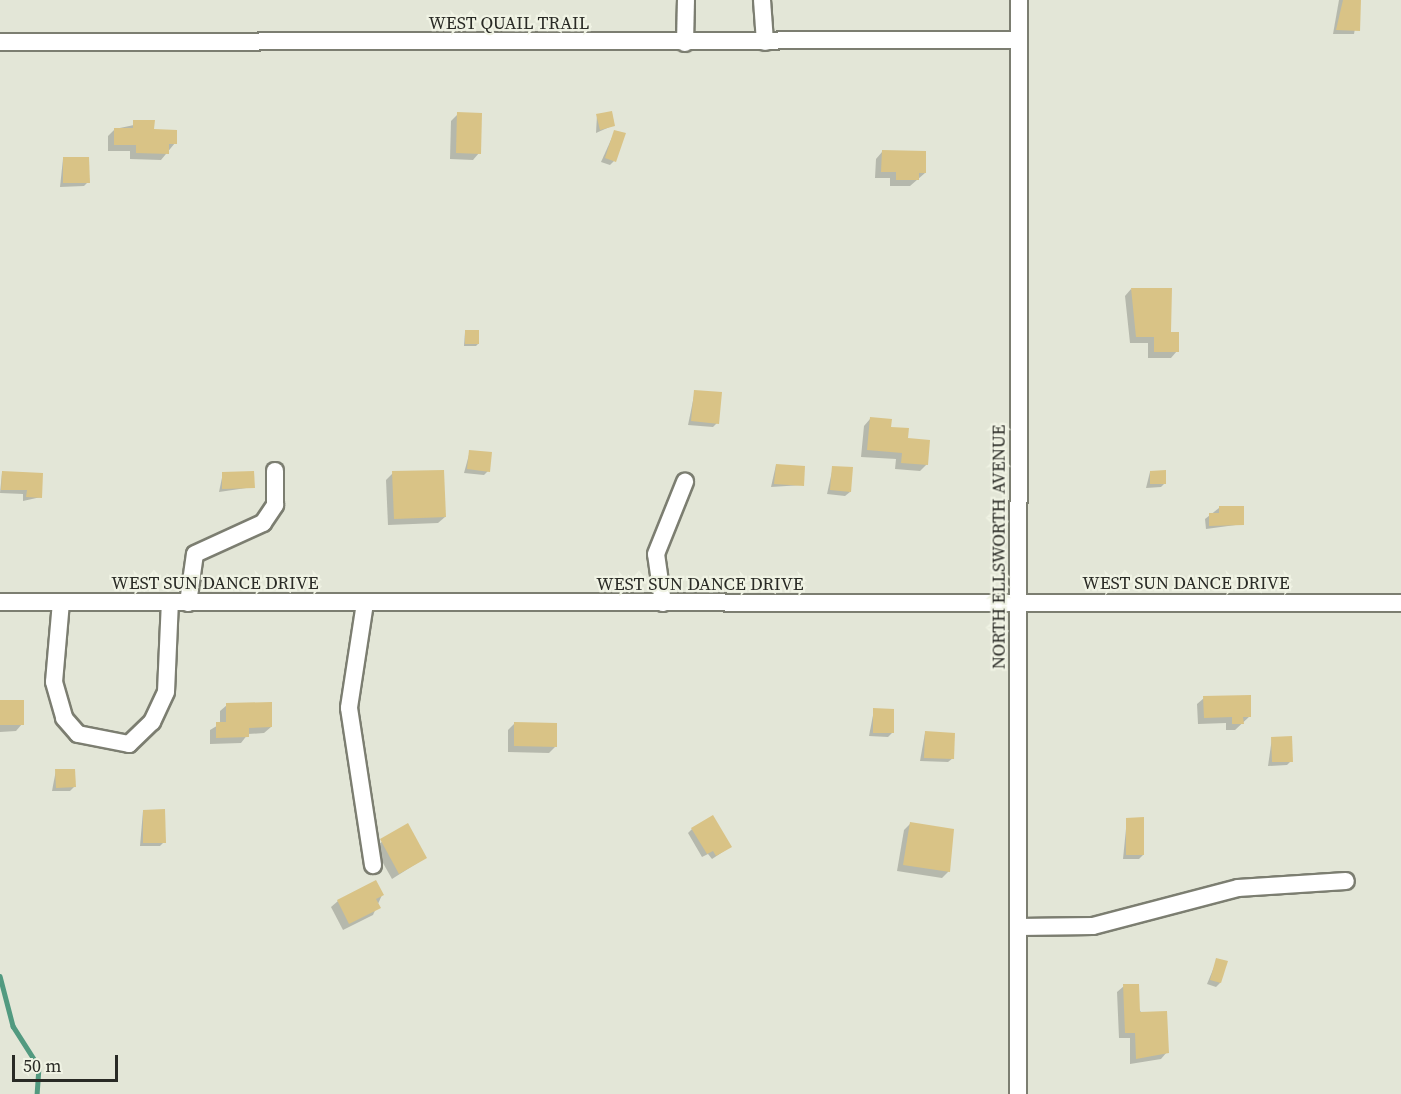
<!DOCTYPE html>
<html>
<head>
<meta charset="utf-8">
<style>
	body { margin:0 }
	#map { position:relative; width:1401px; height:1094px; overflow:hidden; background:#e3e6d7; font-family:"Source Serif 4",serif }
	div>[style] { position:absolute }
	.shadow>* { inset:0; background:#0003 }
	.stream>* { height:4.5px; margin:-2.25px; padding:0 2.25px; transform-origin:2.25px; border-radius:2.25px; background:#529a80 }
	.building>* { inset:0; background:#d9c386 }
	.roads { filter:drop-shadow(2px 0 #7c7e71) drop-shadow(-2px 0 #7c7e71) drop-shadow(0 2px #7c7e71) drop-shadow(0 -2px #7c7e71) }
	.minor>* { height:16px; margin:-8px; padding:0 8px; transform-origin:8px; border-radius:8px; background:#fff }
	span { translate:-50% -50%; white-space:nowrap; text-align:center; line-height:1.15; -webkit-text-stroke:4.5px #f0f3e4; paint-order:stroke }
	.street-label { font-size:18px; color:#292a25 }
	.scale { position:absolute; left:12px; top:1055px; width:106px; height:27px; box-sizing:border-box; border:3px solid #292a25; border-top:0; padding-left:8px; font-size:18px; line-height:21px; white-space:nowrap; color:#292a25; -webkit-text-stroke:4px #f0f3e4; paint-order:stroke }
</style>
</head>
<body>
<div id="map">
	<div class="shadow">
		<div style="clip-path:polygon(1339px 0,1360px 0,1354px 34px,1333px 34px)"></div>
		<div style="clip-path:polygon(458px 114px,479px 153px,473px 160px,450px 159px,451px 121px)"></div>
		<div style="clip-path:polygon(597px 115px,614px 125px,596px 133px)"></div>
		<div style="clip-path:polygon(153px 121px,153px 131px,175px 143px,161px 160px,130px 159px,130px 151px,108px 151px,108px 136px,115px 129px)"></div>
		<div style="clip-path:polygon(615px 131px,614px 161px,610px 165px,601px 162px)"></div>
		<div style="clip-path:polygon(882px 152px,925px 173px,910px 186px,890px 186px,890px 178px,875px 178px,876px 159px)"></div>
		<div style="clip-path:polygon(63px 159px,88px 182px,84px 186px,60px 187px)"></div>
		<div style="clip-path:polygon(1131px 289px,1170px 333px,1177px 351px,1171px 358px,1148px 358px,1148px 343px,1130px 343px,1125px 296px)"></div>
		<div style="clip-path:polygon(465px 332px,478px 344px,476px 346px,464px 346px)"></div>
		<div style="clip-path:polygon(695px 391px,717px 423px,713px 427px,688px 425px)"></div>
		<div style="clip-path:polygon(870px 419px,906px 440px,927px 464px,920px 471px,895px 469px,896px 459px,861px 457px,864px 426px)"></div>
		<div style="clip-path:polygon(470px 451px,488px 471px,484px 475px,464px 473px)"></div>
		<div style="clip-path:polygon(776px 465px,802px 485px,771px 487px)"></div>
		<div style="clip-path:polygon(833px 467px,850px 492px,845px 496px,827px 494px)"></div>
		<div style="clip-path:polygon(1150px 472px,1165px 483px,1161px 487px,1146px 488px)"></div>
		<div style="clip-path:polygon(2px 473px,41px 497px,23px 501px,23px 494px,0 493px)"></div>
		<div style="clip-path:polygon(223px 473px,253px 487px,219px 492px)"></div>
		<div style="clip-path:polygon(393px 473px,445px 517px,438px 523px,388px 525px,386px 480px)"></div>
		<div style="clip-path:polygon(1219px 508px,1243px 524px,1206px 529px,1205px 519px)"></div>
		<div style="clip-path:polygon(1204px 698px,1250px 716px,1235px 730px,1226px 730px,1226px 723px,1198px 724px,1197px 704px)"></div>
		<div style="clip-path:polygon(0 702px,22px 724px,16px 731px,0 732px)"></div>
		<div style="clip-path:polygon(227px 705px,271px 727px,264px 733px,248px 734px,241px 743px,210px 744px,210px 730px,220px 724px,220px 711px)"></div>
		<div style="clip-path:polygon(874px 710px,893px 732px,888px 737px,869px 736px)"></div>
		<div style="clip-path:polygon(515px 723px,555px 747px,549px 753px,508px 752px,508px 730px)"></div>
		<div style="clip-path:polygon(925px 733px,953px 758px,948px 762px,920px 761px)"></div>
		<div style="clip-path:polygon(1272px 738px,1291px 761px,1287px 765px,1268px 766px)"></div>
		<div style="clip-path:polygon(56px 770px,74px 787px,70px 791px,52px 791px)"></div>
		<div style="clip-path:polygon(143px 811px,164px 842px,160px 846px,140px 846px)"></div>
		<div style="clip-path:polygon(1127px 819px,1143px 855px,1139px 859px,1123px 859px)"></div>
		<div style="clip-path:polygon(910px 824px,949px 871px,942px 878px,897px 871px,904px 830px)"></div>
		<div style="clip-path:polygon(408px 825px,425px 858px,392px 879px,374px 847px)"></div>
		<div style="clip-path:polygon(692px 829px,730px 847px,712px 859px,708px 854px,702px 857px,688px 833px)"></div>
		<div style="clip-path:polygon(382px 895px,373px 915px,343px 930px,331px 907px,338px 901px)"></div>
		<div style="clip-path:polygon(1217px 960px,1220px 983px,1216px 987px,1207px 984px)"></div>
		<div style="clip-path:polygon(1124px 986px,1167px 1052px,1161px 1059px,1130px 1064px,1130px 1038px,1119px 1038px,1117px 992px)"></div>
	</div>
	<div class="stream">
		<div style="left:0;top:976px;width:52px;rotate:75.4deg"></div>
		<div style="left:13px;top:1026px;width:49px;rotate:57.6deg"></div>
		<div style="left:39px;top:1067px;width:27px;rotate:94deg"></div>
	</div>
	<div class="building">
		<div style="clip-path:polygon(1343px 0,1361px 0,1360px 31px,1336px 30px)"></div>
		<div style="clip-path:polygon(612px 111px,615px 126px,600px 130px,596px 114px)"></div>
		<div style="clip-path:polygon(457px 112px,482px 113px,481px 154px,456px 153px)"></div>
		<div style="clip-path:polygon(133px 120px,155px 120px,154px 129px,177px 130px,177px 144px,169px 144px,169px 154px,136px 153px,136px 145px,114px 145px,114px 128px,133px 128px)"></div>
		<div style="clip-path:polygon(614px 130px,626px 133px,616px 162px,605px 158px)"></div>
		<div style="clip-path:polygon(882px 150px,926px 151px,926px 173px,919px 173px,919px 180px,896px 180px,896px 172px,881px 172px)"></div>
		<div style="clip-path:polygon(63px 157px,89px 157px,90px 183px,63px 183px)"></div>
		<div style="clip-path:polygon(1131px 288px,1172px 288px,1171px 332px,1179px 332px,1179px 352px,1154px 352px,1154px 337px,1136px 337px)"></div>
		<div style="clip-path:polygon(465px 330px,479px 330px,479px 344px,465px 344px)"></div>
		<div style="clip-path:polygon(694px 390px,722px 392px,719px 424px,691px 421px)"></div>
		<div style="clip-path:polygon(870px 417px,892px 419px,891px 427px,909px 428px,908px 438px,930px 440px,928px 465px,901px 463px,902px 453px,867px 450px)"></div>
		<div style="clip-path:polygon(469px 450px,492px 452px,490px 472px,467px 469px)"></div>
		<div style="clip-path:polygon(776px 464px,805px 466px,804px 486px,774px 484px)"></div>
		<div style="clip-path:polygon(832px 466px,853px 467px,851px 492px,830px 490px)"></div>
		<div style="clip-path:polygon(444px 470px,446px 517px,394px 519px,392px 471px)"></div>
		<div style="clip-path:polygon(1166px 470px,1166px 484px,1150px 484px,1150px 471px)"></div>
		<div style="clip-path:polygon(2px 471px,43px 473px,42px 498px,26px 497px,27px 490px,1px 490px)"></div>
		<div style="clip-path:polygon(254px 471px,255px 488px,222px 489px,222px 472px)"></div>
		<div style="clip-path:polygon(1219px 506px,1244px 506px,1244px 525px,1209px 526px,1209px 513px,1219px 513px)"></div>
		<div style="clip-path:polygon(1251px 695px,1251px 717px,1243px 717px,1244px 724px,1232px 724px,1232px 717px,1204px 718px,1203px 696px)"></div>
		<div style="clip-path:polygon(0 700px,24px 700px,24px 725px,0 725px)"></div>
		<div style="clip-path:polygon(272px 702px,272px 727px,249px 728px,249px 737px,216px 738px,216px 722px,226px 722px,226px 703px)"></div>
		<div style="clip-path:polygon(873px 708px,894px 709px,894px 733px,873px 733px)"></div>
		<div style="clip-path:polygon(514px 722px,557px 723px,557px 747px,514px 746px)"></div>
		<div style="clip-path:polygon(925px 731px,955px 733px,954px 759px,924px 758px)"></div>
		<div style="clip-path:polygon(1292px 736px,1293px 762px,1272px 762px,1271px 737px)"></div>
		<div style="clip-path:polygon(55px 769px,75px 769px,76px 787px,56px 788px)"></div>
		<div style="clip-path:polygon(165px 809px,166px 843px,143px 843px,143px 810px)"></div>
		<div style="clip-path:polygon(713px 815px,732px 847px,716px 856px,713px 851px,707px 854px,691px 828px)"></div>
		<div style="clip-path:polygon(1144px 817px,1144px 855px,1126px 855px,1126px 818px)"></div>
		<div style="clip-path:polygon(910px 822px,954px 829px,950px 872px,903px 865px)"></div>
		<div style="clip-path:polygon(408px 823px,427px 858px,399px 874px,380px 839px)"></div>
		<div style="clip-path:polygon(376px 880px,384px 895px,376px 899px,381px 908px,349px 924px,337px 900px)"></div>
		<div style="clip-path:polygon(1216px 958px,1228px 961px,1221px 983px,1210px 980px)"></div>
		<div style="clip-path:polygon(1123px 984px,1139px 984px,1140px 1012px,1167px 1011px,1169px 1053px,1136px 1059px,1135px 1033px,1125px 1033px)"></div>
	</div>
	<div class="roads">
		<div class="minor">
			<div style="left:762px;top:0;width:42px;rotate:85.9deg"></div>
			<div style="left:0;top:42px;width:1019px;rotate:-0.11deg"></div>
			<div style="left:685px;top:43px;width:43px;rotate:-88.7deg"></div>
			<div style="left:0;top:602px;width:1401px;rotate:0.04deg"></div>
			<div style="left:61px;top:602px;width:80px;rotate:95deg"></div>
			<div style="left:54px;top:682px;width:37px;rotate:74deg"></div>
			<div style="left:64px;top:718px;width:21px;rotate:49deg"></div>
			<div style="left:78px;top:734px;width:52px;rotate:11.1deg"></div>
			<div style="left:129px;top:744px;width:32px;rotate:-44deg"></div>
			<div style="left:152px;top:722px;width:33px;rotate:-65deg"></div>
			<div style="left:166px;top:692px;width:90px;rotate:-87.5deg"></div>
			<div style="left:188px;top:603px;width:49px;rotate:-81.9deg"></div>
			<div style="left:195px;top:554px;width:75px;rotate:-24.5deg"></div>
			<div style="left:263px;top:523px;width:22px;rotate:-56deg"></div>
			<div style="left:275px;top:505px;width:34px;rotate:-90deg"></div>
			<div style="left:365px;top:603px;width:106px;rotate:98.7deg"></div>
			<div style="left:349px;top:708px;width:159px;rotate:81.3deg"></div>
			<div style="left:663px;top:603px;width:49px;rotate:-98.1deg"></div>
			<div style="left:656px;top:554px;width:78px;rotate:-68.1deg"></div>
			<div style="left:1019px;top:927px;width:74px;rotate:-0.8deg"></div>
			<div style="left:1093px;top:926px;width:150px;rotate:-14.7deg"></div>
			<div style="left:1238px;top:888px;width:108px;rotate:-3.7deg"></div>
			<div style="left:1018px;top:1094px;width:1094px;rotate:-89.95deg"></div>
		</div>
	</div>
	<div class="street-label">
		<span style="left:509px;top:23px">WEST QUAIL TRAIL</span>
		<span style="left:999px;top:547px;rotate:-90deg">NORTH ELLSWORTH AVENUE</span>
		<span style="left:215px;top:583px">WEST SUN DANCE DRIVE</span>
		<span style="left:1186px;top:583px">WEST SUN DANCE DRIVE</span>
		<span style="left:700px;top:584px">WEST SUN DANCE DRIVE</span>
	</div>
	<div class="scale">50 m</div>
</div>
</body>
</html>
